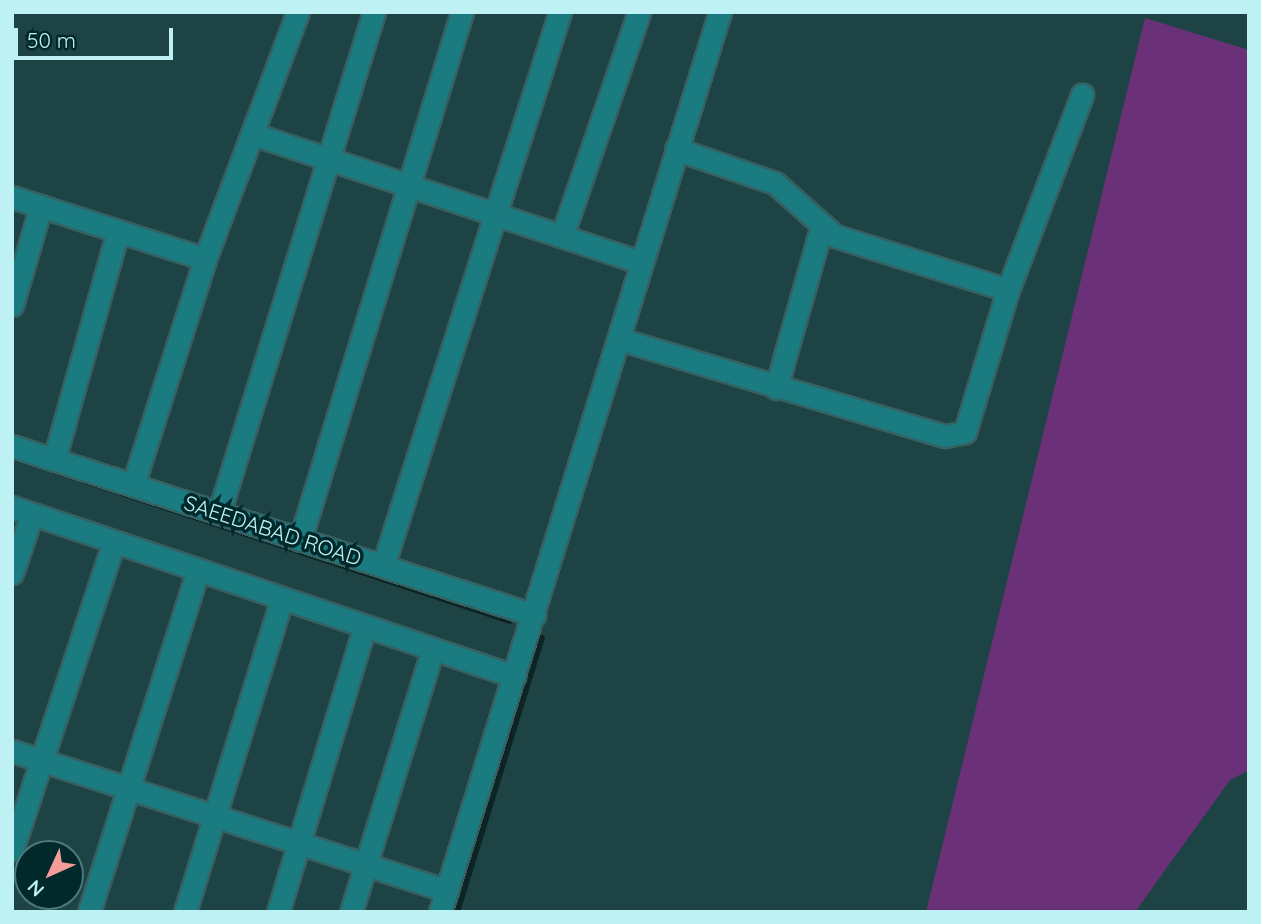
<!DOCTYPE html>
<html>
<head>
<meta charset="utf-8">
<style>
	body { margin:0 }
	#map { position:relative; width:1261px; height:924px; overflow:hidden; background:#1e4345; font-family:Quicksand,sans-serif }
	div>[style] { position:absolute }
	.green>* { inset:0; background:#6b3178 }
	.stream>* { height:6px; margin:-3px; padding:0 3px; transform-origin:3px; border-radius:3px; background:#0d2425 }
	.roads { filter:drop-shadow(2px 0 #366163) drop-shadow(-2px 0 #366163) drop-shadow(0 2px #366163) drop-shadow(0 -2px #366163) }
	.minor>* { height:21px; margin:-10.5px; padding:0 10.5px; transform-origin:10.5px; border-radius:10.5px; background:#1a7b80 }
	span { translate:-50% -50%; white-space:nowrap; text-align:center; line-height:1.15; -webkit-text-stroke:7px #01292b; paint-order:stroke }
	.street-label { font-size:21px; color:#bef1f4 }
	.frame { position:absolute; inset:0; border:14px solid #bef1f4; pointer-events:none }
	.north { position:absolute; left:14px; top:840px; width:70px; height:70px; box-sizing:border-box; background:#01292b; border:2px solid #4d797b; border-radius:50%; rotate:225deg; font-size:19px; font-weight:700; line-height:28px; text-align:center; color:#bef1f4 }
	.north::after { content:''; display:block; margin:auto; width:24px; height:32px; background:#f59b9a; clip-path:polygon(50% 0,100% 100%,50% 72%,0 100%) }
	.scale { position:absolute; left:14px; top:28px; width:159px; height:32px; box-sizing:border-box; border:4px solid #bef1f4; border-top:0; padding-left:9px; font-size:21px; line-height:24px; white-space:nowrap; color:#bef1f4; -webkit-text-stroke:5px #01292b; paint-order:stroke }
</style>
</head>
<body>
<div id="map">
	<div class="green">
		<div style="clip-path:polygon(1145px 18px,1249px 50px,1249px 770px,1230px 780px,1135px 912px,926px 912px)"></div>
	</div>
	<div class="stream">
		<div style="left:12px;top:457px;width:524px;rotate:18.23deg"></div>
		<div style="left:457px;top:912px;width:287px;rotate:-72.8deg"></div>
	</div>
	<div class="roads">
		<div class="minor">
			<div style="left:256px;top:135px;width:405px;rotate:18.3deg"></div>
			<div style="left:676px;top:149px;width:105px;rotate:19deg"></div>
			<div style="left:775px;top:183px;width:80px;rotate:41.5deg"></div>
			<div style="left:835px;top:236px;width:181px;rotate:17.3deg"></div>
			<div style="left:12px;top:197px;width:203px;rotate:17.8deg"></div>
			<div style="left:562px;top:236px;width:237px;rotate:-71deg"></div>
			<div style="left:12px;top:305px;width:103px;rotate:-73.7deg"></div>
			<div style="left:619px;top:339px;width:340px;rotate:16.6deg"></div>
			<div style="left:945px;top:436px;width:20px;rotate:-11deg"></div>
			<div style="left:965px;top:432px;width:148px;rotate:-73.2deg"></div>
			<div style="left:1008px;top:290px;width:209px;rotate:-69.2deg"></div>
			<div style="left:776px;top:388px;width:165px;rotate:-74.2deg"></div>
			<div style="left:12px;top:446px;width:549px;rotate:17.94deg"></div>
			<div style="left:54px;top:460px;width:238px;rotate:-74.4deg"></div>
			<div style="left:133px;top:485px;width:237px;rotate:-72.3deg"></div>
			<div style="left:205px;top:259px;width:264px;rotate:-69.4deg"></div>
			<div style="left:12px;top:507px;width:530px;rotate:18.61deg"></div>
			<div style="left:219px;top:513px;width:524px;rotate:-72.81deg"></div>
			<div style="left:300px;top:540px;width:552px;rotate:-72.94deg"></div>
			<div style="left:383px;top:566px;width:582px;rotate:-72.28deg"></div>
			<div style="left:12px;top:573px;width:62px;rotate:-71.3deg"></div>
			<div style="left:12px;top:751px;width:457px;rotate:17.8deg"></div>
			<div style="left:12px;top:850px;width:324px;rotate:-71.7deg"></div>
			<div style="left:89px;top:912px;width:359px;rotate:-72.3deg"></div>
			<div style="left:185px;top:912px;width:328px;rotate:-72.8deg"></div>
			<div style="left:278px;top:912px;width:299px;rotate:-73.1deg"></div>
			<div style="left:351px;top:912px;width:275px;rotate:-72.7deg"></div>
			<div style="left:440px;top:912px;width:943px;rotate:-72.72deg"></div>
		</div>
	</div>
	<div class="street-label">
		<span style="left:273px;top:530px;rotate:18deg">SAEEDABAD ROAD</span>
	</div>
	<div class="frame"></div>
	<div class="north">N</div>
	<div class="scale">50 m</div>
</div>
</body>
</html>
